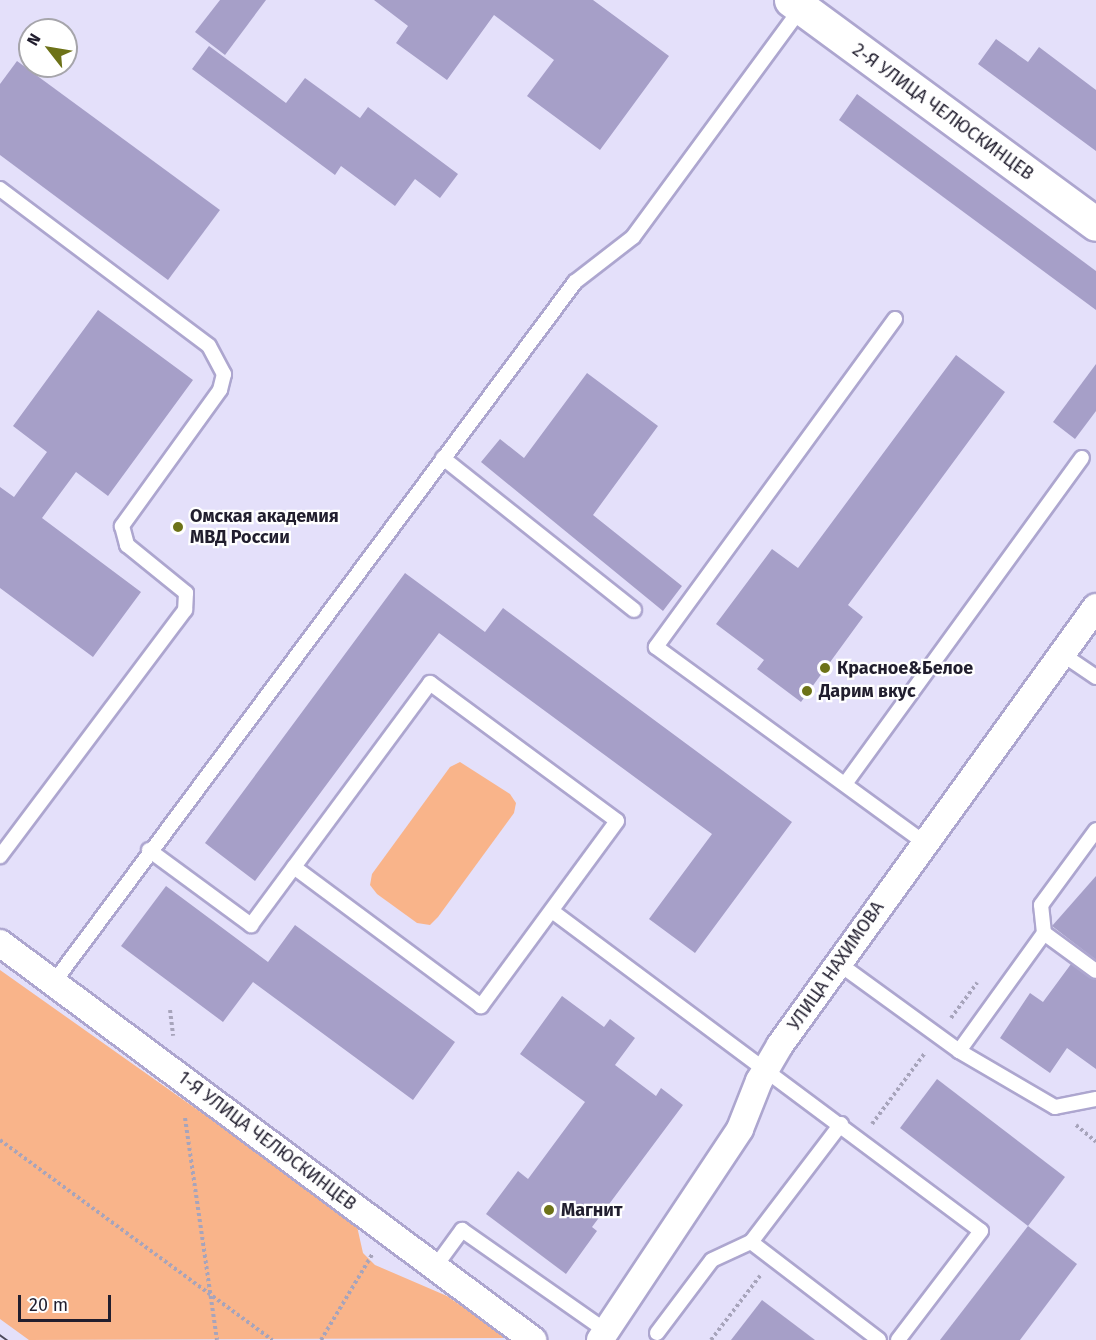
<!DOCTYPE html>
<html>
<head>
<meta charset="utf-8">
<style>
	body { margin:0 }
	#map { position:relative; width:1096px; height:1340px; overflow:hidden; background:#e4e0fa; font-family:"Fira Sans",sans-serif }
	div>[style] { position:absolute }
	.green>* { inset:0; background:#f9b48a }
	.building>* { inset:0; background:#a69fc8 }
	.path>* { height:4px; margin-top:-2px; transform-origin:0; background:repeating-linear-gradient(90deg,#a7a4bb 0 3px,transparent 0 6px) }
	.roads { filter:drop-shadow(2px 0 #ada6cf) drop-shadow(-2px 0 #ada6cf) drop-shadow(0 2px #ada6cf) drop-shadow(0 -2px #ada6cf) }
	.lane>* { height:14px; margin:-7px; padding:0 7px; transform-origin:7px; border-radius:7px; background:#fff }
	.street>* { height:26px; margin:-13px; padding:0 13px; transform-origin:13px; border-radius:13px; background:#fff }
	.secondary>* { height:33px; margin:-16.5px; padding:0 16.5px; transform-origin:16.5px; border-radius:16.5px; background:#fff }
	.tram>* { height:1.5px; margin:-0.75px; padding:0 0.75px; transform-origin:0.75px; border-radius:0.75px; background:#4d4a5c }
	.dots>* { width:16px; height:16px; translate:-50% -50%; box-sizing:border-box; border:3px solid #fff; border-radius:50% }
	span { translate:-50% -50%; white-space:nowrap; text-align:center; line-height:1.15; -webkit-text-stroke:4.5px #fff; paint-order:stroke }
	.street-label { font-size:18px; color:#211e2e }
	.poi-label { font-size:18px; color:#211e2e; font-weight:700 }
	.left { translate:0 -50%; text-align:left }
	.north { position:absolute; left:18px; top:18px; width:60px; height:60px; box-sizing:border-box; background:#fff; border:2px solid #a6a5ab; border-radius:50%; rotate:301deg; font-size:16px; font-weight:700; line-height:24px; text-align:center; color:#211e2e }
	.north::after { content:''; display:block; margin:auto; width:21px; height:27px; background:#6d7218; clip-path:polygon(50% 0,100% 100%,50% 72%,0 100%) }
	.scale { position:absolute; left:18px; top:1295px; width:93px; height:27px; box-sizing:border-box; border:3px solid #211e2e; border-top:0; padding-left:8px; font-size:18px; line-height:21px; white-space:nowrap; color:#211e2e; -webkit-text-stroke:4px #fff; paint-order:stroke }
</style>
</head>
<body>
<div id="map">
	<div class="green">
		<div style="clip-path:polygon(460px 762px,510px 794px,516px 803px,514px 813px,438px 917px,430px 925px,417px 923px,377px 894px,370px 885px,372px 874px,450px 767px)"></div>
		<div style="clip-path:polygon(0 970px,356px 1222px,363px 1253px,375px 1265px,447px 1296px,507px 1338px,29px 1340px,0 1319px)"></div>
	</div>
	<div class="building">
		<div style="clip-path:polygon(220px 0,266px 0,225px 55px,195px 32px)"></div>
		<div style="clip-path:polygon(374px 0,593px 0,669px 56px,600px 150px,527px 96px,554px 60px,494px 15px,447px 80px,396px 43px,408px 26px)"></div>
		<div style="clip-path:polygon(996px 39px,1028px 62px,1039px 47px,1096px 90px,1096px 151px,978px 64px)"></div>
		<div style="clip-path:polygon(209px 46px,286px 103px,305px 78px,360px 118px,368px 107px,458px 174px,440px 198px,415px 179px,395px 206px,341px 166px,335px 175px,192px 69px)"></div>
		<div style="clip-path:polygon(17px 61px,220px 210px,168px 280px,0 155px,0 84px)"></div>
		<div style="clip-path:polygon(857px 94px,1096px 271px,1096px 310px,839px 120px)"></div>
		<div style="clip-path:polygon(98px 310px,193px 380px,108px 496px,76px 472px,42px 518px,141px 592px,93px 657px,0 588px,0 487px,14px 497px,47px 452px,13px 426px)"></div>
		<div style="clip-path:polygon(956px 355px,1005px 392px,848px 605px,863px 617px,801px 702px,757px 669px,764px 660px,716px 624px,772px 549px,798px 568px)"></div>
		<div style="clip-path:polygon(1096px 364px,1096px 411px,1075px 439px,1053px 422px)"></div>
		<div style="clip-path:polygon(587px 373px,658px 426px,593px 515px,682px 586px,663px 611px,481px 462px,500px 439px,524px 458px)"></div>
		<div style="clip-path:polygon(405px 573px,485px 632px,503px 608px,792px 822px,695px 953px,649px 919px,712px 834px,439px 633px,255px 881px,205px 843px)"></div>
		<div style="clip-path:polygon(1096px 876px,1096px 960px,1052px 926px)"></div>
		<div style="clip-path:polygon(166px 886px,268px 962px,295px 925px,455px 1042px,413px 1100px,253px 982px,223px 1022px,121px 946px)"></div>
		<div style="clip-path:polygon(1071px 964px,1096px 980px,1096px 1069px,1067px 1048px,1050px 1073px,1000px 1038px,1030px 993px,1043px 1002px)"></div>
		<div style="clip-path:polygon(562px 996px,604px 1027px,610px 1019px,635px 1038px,615px 1065px,656px 1096px,661px 1088px,683px 1105px,592px 1227px,597px 1231px,566px 1274px,486px 1214px,518px 1171px,528px 1179px,585px 1102px,520px 1054px)"></div>
		<div style="clip-path:polygon(937px 1079px,1065px 1177px,1028px 1226px,900px 1128px)"></div>
		<div style="clip-path:polygon(1028px 1226px,1077px 1264px,1020px 1340px,940px 1340px)"></div>
		<div style="clip-path:polygon(762px 1300px,815px 1340px,731px 1340px)"></div>
	</div>
	<div class="path">
		<div style="left:170px;top:1010px;width:26px;rotate:83deg"></div>
		<div style="left:951px;top:1018px;width:44px;rotate:-53.4deg"></div>
		<div style="left:185px;top:1118px;width:224px;rotate:81.8deg"></div>
		<div style="left:872px;top:1124px;width:89px;rotate:-53.3deg"></div>
		<div style="left:1076px;top:1125px;width:26px;rotate:40deg"></div>
		<div style="left:0;top:1140px;width:338px;rotate:36.3deg"></div>
		<div style="left:321px;top:1340px;width:101px;rotate:-59.1deg"></div>
		<div style="left:711px;top:1340px;width:81px;rotate:-52.6deg"></div>
	</div>
	<div class="roads">
		<div class="lane">
			<div style="left:0;top:189px;width:261px;rotate:36.9deg"></div>
			<div style="left:209px;top:346px;width:32px;rotate:62deg"></div>
			<div style="left:224px;top:374px;width:16px;rotate:104deg"></div>
			<div style="left:220px;top:390px;width:168px;rotate:125.8deg"></div>
			<div style="left:122px;top:526px;width:20px;rotate:75deg"></div>
			<div style="left:127px;top:545px;width:76px;rotate:39.1deg"></div>
			<div style="left:186px;top:593px;width:17px;rotate:93deg"></div>
			<div style="left:185px;top:610px;width:308px;rotate:126.9deg"></div>
			<div style="left:895px;top:319px;width:406px;rotate:126.1deg"></div>
			<div style="left:656px;top:647px;width:333px;rotate:36.1deg"></div>
			<div style="left:443px;top:458px;width:244px;rotate:38.5deg"></div>
			<div style="left:1062px;top:654px;width:41px;rotate:34.1deg"></div>
			<div style="left:845px;top:784px;width:403px;rotate:-54deg"></div>
			<div style="left:149px;top:850px;width:127px;rotate:36.3deg"></div>
			<div style="left:251px;top:925px;width:301px;rotate:-53.5deg"></div>
			<div style="left:430px;top:683px;width:232px;rotate:36.4deg"></div>
			<div style="left:617px;top:821px;width:230px;rotate:126.3deg"></div>
			<div style="left:481px;top:1006px;width:233px;rotate:-143.4deg"></div>
			<div style="left:552px;top:911px;width:535px;rotate:36.72deg"></div>
			<div style="left:981px;top:1231px;width:137px;rotate:127.3deg"></div>
			<div style="left:1044px;top:933px;width:64px;rotate:36.2deg"></div>
			<div style="left:838px;top:963px;width:150px;rotate:36deg"></div>
			<div style="left:959px;top:1051px;width:145px;rotate:-54.2deg"></div>
			<div style="left:1044px;top:933px;width:28px;rotate:-96deg"></div>
			<div style="left:1041px;top:905px;width:93px;rotate:-53.7deg"></div>
			<div style="left:54px;top:982px;width:873px;rotate:-53.34deg"></div>
			<div style="left:575px;top:282px;width:73px;rotate:-37.8deg"></div>
			<div style="left:633px;top:237px;width:284px;rotate:-53.7deg"></div>
			<div style="left:959px;top:1051px;width:111px;rotate:30.3deg"></div>
			<div style="left:1055px;top:1107px;width:42px;rotate:-11deg"></div>
			<div style="left:841px;top:1124px;width:148px;rotate:127.3deg"></div>
			<div style="left:751px;top:1242px;width:161px;rotate:37.4deg"></div>
			<div style="left:435px;top:1267px;width:46px;rotate:-53.9deg"></div>
			<div style="left:462px;top:1230px;width:176px;rotate:35deg"></div>
			<div style="left:657px;top:1333px;width:91px;rotate:-53deg"></div>
			<div style="left:712px;top:1260px;width:43px;rotate:-24.8deg"></div>
		</div>
		<div class="street">
			<div style="left:0;top:943px;width:665px;rotate:36.68deg"></div>
			<div style="left:600px;top:1340px;width:253px;rotate:-56.4deg"></div>
			<div style="left:740px;top:1129px;width:52px;rotate:-68.4deg"></div>
			<div style="left:759px;top:1081px;width:42px;rotate:-59.7deg"></div>
			<div style="left:780px;top:1045px;width:540px;rotate:-54.19deg"></div>
		</div>
		<div class="secondary">
			<div style="left:791px;top:0;width:378px;rotate:36.3deg"></div>
		</div>
	</div>
	<div class="tram">
		<div style="left:0;top:1335px;width:9px;rotate:36deg"></div>
	</div>
	<div class="dots">
		<div style="left:178px;top:527px;background:#6d7218"></div>
		<div style="left:825px;top:668px;background:#6d7218"></div>
		<div style="left:807px;top:691px;background:#6d7218"></div>
		<div style="left:549px;top:1210px;background:#6d7218"></div>
	</div>
	<div class="street-label">
		<span style="left:943px;top:112px;rotate:36deg">2-Я УЛИЦА ЧЕЛЮСКИНЦЕВ</span>
		<span style="left:836px;top:966px;rotate:-55deg">УЛИЦА НАХИМОВА</span>
		<span style="left:267px;top:1141px;rotate:37deg">1-Я УЛИЦА ЧЕЛЮСКИНЦЕВ</span>
	</div>
	<div class="poi-label">
		<span class="left" style="left:190px;top:527px">Омская академия<br>МВД России</span>
		<span class="left" style="left:837px;top:668px">Красное&amp;Белое</span>
		<span class="left" style="left:819px;top:691px">Дарим вкус</span>
		<span class="left" style="left:561px;top:1210px">Магнит</span>
	</div>
	<div class="north">N</div>
	<div class="scale">20 m</div>
</div>
</body>
</html>
